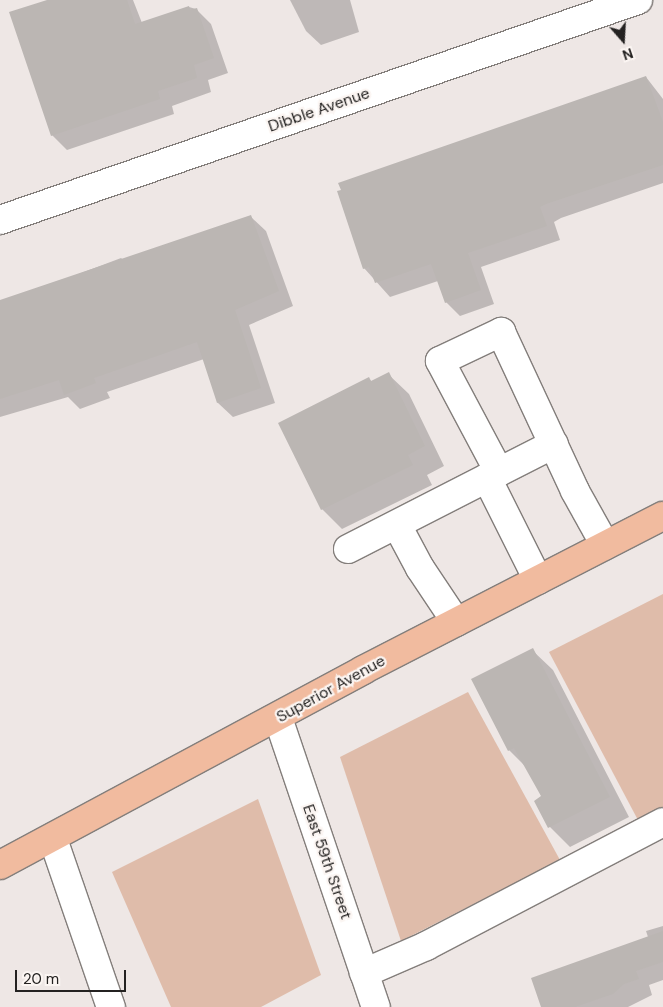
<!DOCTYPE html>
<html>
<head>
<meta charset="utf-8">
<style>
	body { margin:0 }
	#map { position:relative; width:663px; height:1007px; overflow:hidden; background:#eee7e5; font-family:"DM Sans",sans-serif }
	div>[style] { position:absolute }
	.green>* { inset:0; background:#dfbcaa }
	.shadow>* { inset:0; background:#0003 }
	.building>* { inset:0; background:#bbb6b3 }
	.roads { filter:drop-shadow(1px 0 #837e7b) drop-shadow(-1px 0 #837e7b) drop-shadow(0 1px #837e7b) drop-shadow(0 -1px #837e7b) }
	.minor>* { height:28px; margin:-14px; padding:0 14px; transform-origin:14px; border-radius:14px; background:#fff }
	.major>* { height:28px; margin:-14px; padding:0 14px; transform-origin:14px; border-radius:14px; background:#f1bb9f }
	span { translate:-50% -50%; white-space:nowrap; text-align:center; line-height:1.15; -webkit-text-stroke:4.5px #fbf5f2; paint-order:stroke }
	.street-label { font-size:16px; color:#242221 }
	.north { position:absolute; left:598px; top:15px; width:50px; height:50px; -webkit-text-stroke:4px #fbf5f2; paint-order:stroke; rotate:161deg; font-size:14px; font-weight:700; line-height:20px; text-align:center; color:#242221 }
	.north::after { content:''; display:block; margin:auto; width:18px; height:22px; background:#242221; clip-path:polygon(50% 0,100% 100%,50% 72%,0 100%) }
	.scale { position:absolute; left:15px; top:970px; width:111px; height:22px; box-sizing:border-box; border:2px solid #242221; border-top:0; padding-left:6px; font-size:15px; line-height:18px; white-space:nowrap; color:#242221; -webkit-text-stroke:4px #fbf5f2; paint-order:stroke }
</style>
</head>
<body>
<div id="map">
	<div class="green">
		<div style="clip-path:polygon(663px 594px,663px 810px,639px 822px,549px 652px)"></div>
		<div style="clip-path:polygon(468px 692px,560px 860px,401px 941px,340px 757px)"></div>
		<div style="clip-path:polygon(258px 799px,321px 975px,261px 1007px,171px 1007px,112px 872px)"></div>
	</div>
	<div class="shadow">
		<div style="clip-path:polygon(66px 0,133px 0,142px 23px,189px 7px,196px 9px,211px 24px,228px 73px,208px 80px,211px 92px,172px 106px,174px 114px,67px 150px,52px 135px)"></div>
		<div style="clip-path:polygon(290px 0,350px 0,359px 32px,321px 45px,306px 31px)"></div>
		<div style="clip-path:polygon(646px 77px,663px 99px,663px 183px,561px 218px,554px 222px,560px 240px,481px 267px,494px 304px,460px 316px,446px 302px,438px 281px,390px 297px,364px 268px)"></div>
		<div style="clip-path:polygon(251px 217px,266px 231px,293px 306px,249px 325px,275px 403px,233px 417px,218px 403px,204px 359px,107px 392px,110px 398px,80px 409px,68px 397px,0 417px,0 310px,39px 289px,121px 258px,125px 261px)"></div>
		<div style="clip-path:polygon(388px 374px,409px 394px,444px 466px,427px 475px,432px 485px,342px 529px,322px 509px,369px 379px,372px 382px)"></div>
		<div style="clip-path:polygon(532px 650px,553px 670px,629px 817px,570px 847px,550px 827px,542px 797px,526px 767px,509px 750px,473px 679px)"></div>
		<div style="clip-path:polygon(663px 926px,663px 980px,649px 985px,652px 995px,628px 1007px,542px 1007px,648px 937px,646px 931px)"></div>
	</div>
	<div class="building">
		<div style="clip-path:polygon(47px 0,127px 0,135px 24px,189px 6px,190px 10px,197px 8px,214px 58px,194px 65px,197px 78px,158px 91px,160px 99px,51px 136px,9px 12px)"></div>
		<div style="clip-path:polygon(646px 76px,663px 122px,663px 165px,546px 204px,540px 207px,547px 226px,468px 253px,481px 290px,445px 303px,431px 264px,375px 283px,369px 267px,363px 269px,337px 191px,341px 190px,338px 183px)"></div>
		<div style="clip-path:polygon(251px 215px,279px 291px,235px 310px,261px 388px,217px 403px,197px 342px,94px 378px,96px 383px,64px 395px,59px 380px,0 399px,0 300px)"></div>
		<div style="clip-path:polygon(389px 372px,425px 446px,408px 455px,413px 465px,321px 510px,278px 423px,369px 377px,371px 381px)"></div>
		<div style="clip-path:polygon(533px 648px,610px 797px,548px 828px,534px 801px,541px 796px,514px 748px,508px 751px,471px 679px)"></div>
		<div style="clip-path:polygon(663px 931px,663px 962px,636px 971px,639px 979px,624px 984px,613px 994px,575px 1007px,541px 1007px,531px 978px)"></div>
	</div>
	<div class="roads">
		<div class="minor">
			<div style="left:0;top:220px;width:675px;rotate:-19.03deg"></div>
			<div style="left:499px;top:472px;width:126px;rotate:-118deg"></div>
			<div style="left:440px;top:361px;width:68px;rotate:-25.4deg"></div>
			<div style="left:501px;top:332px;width:175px;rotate:65deg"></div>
			<div style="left:575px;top:491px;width:62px;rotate:60.9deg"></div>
			<div style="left:397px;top:525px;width:49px;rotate:61.9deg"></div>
			<div style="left:420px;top:568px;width:65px;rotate:56.3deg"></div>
			<div style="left:348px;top:549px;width:156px;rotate:-27.1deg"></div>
			<div style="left:538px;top:580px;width:114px;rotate:-116.6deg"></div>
			<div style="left:487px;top:478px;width:75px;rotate:-26.9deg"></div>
			<div style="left:278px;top:718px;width:305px;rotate:71.3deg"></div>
			<div style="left:53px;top:839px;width:178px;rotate:71deg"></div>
			<div style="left:364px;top:973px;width:68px;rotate:-23.5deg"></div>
			<div style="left:426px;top:946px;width:267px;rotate:-27.6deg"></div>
		</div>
		<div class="major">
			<div style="left:0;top:865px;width:412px;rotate:-28.2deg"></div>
			<div style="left:363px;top:670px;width:337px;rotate:-27.2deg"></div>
		</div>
	</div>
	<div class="street-label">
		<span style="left:319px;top:110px;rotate:-19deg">Dibble Avenue</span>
		<span style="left:331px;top:689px;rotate:-29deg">Superior Avenue</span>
		<span style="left:327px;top:862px;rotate:71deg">East 59th Street</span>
	</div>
	<div class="north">N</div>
	<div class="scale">20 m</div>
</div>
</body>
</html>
